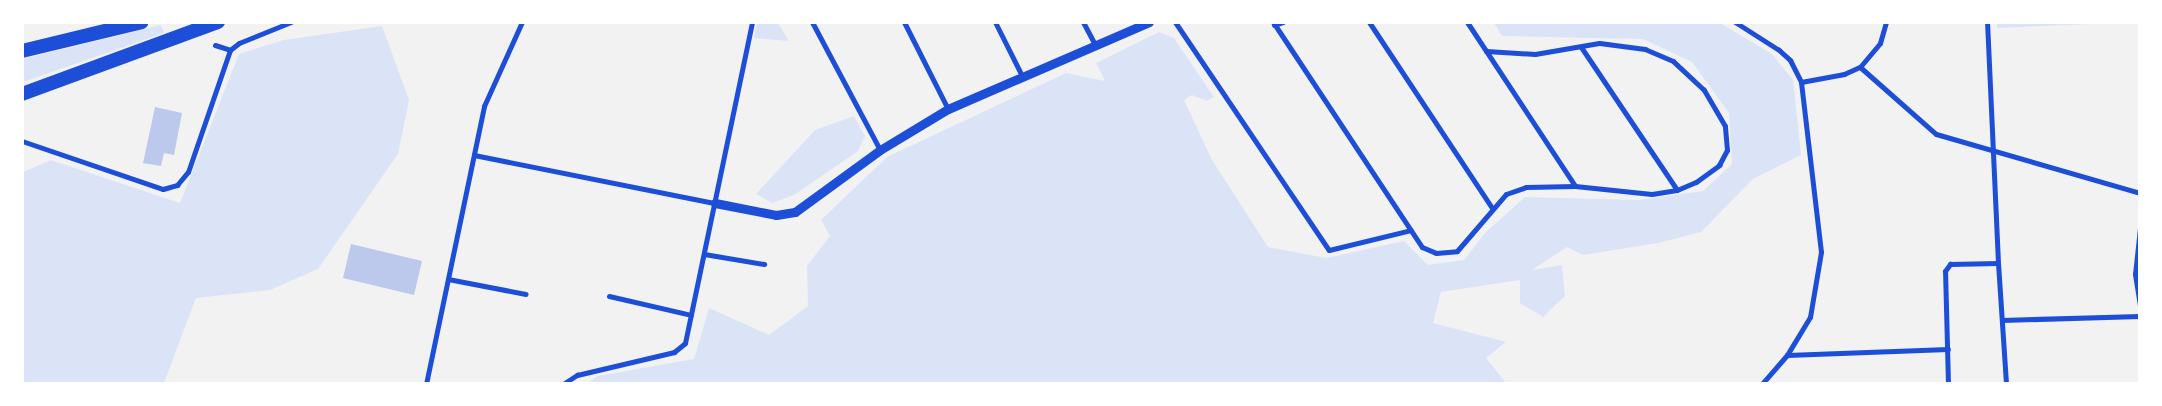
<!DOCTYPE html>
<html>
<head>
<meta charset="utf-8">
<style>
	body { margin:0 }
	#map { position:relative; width:2162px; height:406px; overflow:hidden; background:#f2f2f2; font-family:"Varela Round",sans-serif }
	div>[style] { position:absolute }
	.green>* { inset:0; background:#dbe4f7 }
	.building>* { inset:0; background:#bdc9ec }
	.minor>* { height:5px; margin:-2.5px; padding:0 2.5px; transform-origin:2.5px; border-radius:2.5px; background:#1d4ed8 }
	.tertiary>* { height:9px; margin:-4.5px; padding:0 4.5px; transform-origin:4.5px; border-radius:4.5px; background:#1d4ed8 }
	.trunk>* { height:14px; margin:-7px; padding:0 7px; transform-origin:7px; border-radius:7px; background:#1d4ed8 }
	span { translate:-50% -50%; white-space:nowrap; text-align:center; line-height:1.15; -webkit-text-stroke:4.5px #fff; paint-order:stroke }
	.frame { position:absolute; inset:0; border:24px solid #fff; pointer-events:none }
</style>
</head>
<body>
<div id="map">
	<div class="green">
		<div style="clip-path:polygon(2136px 22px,1997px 28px,1997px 22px)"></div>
		<div style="clip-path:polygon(757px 23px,778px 23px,789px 41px,754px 38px)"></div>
		<div style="clip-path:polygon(1494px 23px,1720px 23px,1772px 54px,1793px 80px,1801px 155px,1753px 179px,1701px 232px,1658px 243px,1583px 255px,1567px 247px,1532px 270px,1562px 265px,1565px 296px,1543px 317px,1520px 303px,1520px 280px,1441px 292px,1433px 323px,1506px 342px,1486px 358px,1506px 383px,589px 383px,597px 376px,694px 359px,709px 308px,769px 335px,808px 306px,807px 266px,830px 236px,821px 220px,887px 157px,1066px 73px,1105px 81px,1096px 63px,1159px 32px,1174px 38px,1214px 97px,1207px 101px,1192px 95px,1184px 100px,1212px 160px,1268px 247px,1326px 258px,1404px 241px,1428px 265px,1464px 260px,1485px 233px,1525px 197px,1639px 200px,1703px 191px,1732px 164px,1729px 113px,1692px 62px,1643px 39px,1502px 36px)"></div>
		<div style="clip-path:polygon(161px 25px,164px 33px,23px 82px,23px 59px)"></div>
		<div style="clip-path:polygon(382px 26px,409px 100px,398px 154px,318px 269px,270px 290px,196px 298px,164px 383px,23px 383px,23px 172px,51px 160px,180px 203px,239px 54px,284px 40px)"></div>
		<div style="clip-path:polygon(854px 116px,865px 136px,858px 151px,794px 195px,772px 203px,756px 194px,815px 130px)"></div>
	</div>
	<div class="building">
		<div style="clip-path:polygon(155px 107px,182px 113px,174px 155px,164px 153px,161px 166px,143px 163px)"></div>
		<div style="clip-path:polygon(351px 244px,422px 261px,414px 295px,343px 278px)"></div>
	</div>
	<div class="minor">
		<div style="left:812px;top:22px;width:145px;rotate:62deg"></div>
		<div style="left:904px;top:22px;width:97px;rotate:63.2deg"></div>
		<div style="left:995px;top:22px;width:60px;rotate:63.4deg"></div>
		<div style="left:1083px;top:22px;width:26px;rotate:62deg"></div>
		<div style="left:1175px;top:22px;width:275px;rotate:56deg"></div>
		<div style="left:1329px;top:250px;width:84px;rotate:-13.7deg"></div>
		<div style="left:1273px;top:22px;width:270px;rotate:56.5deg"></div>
		<div style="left:1422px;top:247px;width:15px;rotate:23deg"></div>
		<div style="left:1436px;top:253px;width:21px;rotate:-5deg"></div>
		<div style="left:1457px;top:251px;width:75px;rotate:-49.3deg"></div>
		<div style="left:1506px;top:194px;width:21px;rotate:-19deg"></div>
		<div style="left:1526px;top:187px;width:49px;rotate:-1.2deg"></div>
		<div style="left:1575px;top:186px;width:77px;rotate:5.9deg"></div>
		<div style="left:1652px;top:194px;width:25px;rotate:-9deg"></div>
		<div style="left:1677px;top:190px;width:21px;rotate:-23deg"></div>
		<div style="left:1696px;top:182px;width:29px;rotate:-36deg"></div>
		<div style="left:1719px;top:165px;width:17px;rotate:-62deg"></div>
		<div style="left:1727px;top:150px;width:24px;rotate:-95deg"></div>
		<div style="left:1725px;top:126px;width:42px;rotate:-120.3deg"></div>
		<div style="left:1704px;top:90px;width:42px;rotate:-136.9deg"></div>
		<div style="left:1673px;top:61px;width:30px;rotate:-157deg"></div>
		<div style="left:1645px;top:49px;width:46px;rotate:-172.6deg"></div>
		<div style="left:1599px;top:43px;width:65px;rotate:170.2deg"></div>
		<div style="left:1535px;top:54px;width:49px;rotate:-176.5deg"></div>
		<div style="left:1369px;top:22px;width:224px;rotate:56.5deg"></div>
		<div style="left:1467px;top:22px;width:196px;rotate:56.6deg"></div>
		<div style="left:1735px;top:22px;width:52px;rotate:32.5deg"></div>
		<div style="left:1779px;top:50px;width:15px;rotate:42deg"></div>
		<div style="left:1790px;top:60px;width:25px;rotate:63deg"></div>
		<div style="left:1801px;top:82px;width:171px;rotate:83.3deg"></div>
		<div style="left:1821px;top:252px;width:66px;rotate:99.6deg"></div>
		<div style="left:1810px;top:317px;width:44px;rotate:121.2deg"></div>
		<div style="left:1787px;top:355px;width:38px;rotate:131deg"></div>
		<div style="left:1274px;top:25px;width:9px;rotate:-18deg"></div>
		<div style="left:215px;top:45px;width:16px;rotate:18deg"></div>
		<div style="left:1581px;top:47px;width:172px;rotate:56.1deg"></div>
		<div style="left:1860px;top:67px;width:101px;rotate:41.4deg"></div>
		<div style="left:1936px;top:134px;width:212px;rotate:16.1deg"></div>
		<div style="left:1801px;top:82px;width:44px;rotate:-10.5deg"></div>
		<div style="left:1844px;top:74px;width:17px;rotate:-24deg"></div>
		<div style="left:1860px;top:67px;width:31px;rotate:-50deg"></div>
		<div style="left:1880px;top:43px;width:22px;rotate:-74deg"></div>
		<div style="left:22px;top:141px;width:149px;rotate:18.8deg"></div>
		<div style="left:163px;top:189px;width:15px;rotate:-16deg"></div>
		<div style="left:177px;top:185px;width:17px;rotate:-50deg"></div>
		<div style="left:188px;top:172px;width:129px;rotate:-71deg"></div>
		<div style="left:230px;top:50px;width:11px;rotate:-38deg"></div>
		<div style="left:239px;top:43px;width:56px;rotate:-22deg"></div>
		<div style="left:474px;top:155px;width:246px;rotate:11.3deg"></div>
		<div style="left:2140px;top:228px;width:46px;rotate:96.2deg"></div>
		<div style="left:2135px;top:274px;width:31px;rotate:81deg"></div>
		<div style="left:704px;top:254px;width:61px;rotate:9.5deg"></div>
		<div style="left:1998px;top:263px;width:121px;rotate:86.2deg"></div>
		<div style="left:448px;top:279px;width:79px;rotate:10.9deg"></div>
		<div style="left:609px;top:296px;width:84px;rotate:13deg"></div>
		<div style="left:2002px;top:320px;width:138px;rotate:-1.7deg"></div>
		<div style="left:1787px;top:355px;width:161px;rotate:-2.1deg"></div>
		<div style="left:426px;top:384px;width:284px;rotate:-78.2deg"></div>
		<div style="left:484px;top:106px;width:92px;rotate:-65.7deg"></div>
		<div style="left:563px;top:384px;width:17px;rotate:-33deg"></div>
		<div style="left:577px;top:375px;width:100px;rotate:-13.3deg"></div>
		<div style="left:674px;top:352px;width:14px;rotate:-39deg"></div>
		<div style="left:685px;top:343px;width:328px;rotate:-78.2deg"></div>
		<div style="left:1948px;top:384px;width:113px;rotate:-91.5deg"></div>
		<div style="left:1945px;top:271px;width:9px;rotate:-54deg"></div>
		<div style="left:1950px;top:264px;width:48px;rotate:-1.2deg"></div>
		<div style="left:1998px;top:263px;width:241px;rotate:-92.6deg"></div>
	</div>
	<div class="tertiary">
		<div style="left:715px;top:203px;width:62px;rotate:11.1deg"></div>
		<div style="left:776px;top:215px;width:19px;rotate:-9deg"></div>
		<div style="left:795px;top:212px;width:105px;rotate:-36.1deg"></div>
		<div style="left:880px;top:150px;width:79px;rotate:-31.1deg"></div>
		<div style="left:948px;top:109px;width:219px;rotate:-23.4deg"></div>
	</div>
	<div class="trunk">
		<div style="left:22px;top:51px;width:123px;rotate:-13.6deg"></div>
		<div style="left:22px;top:94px;width:209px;rotate:-20.2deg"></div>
	</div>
	<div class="frame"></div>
</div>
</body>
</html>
